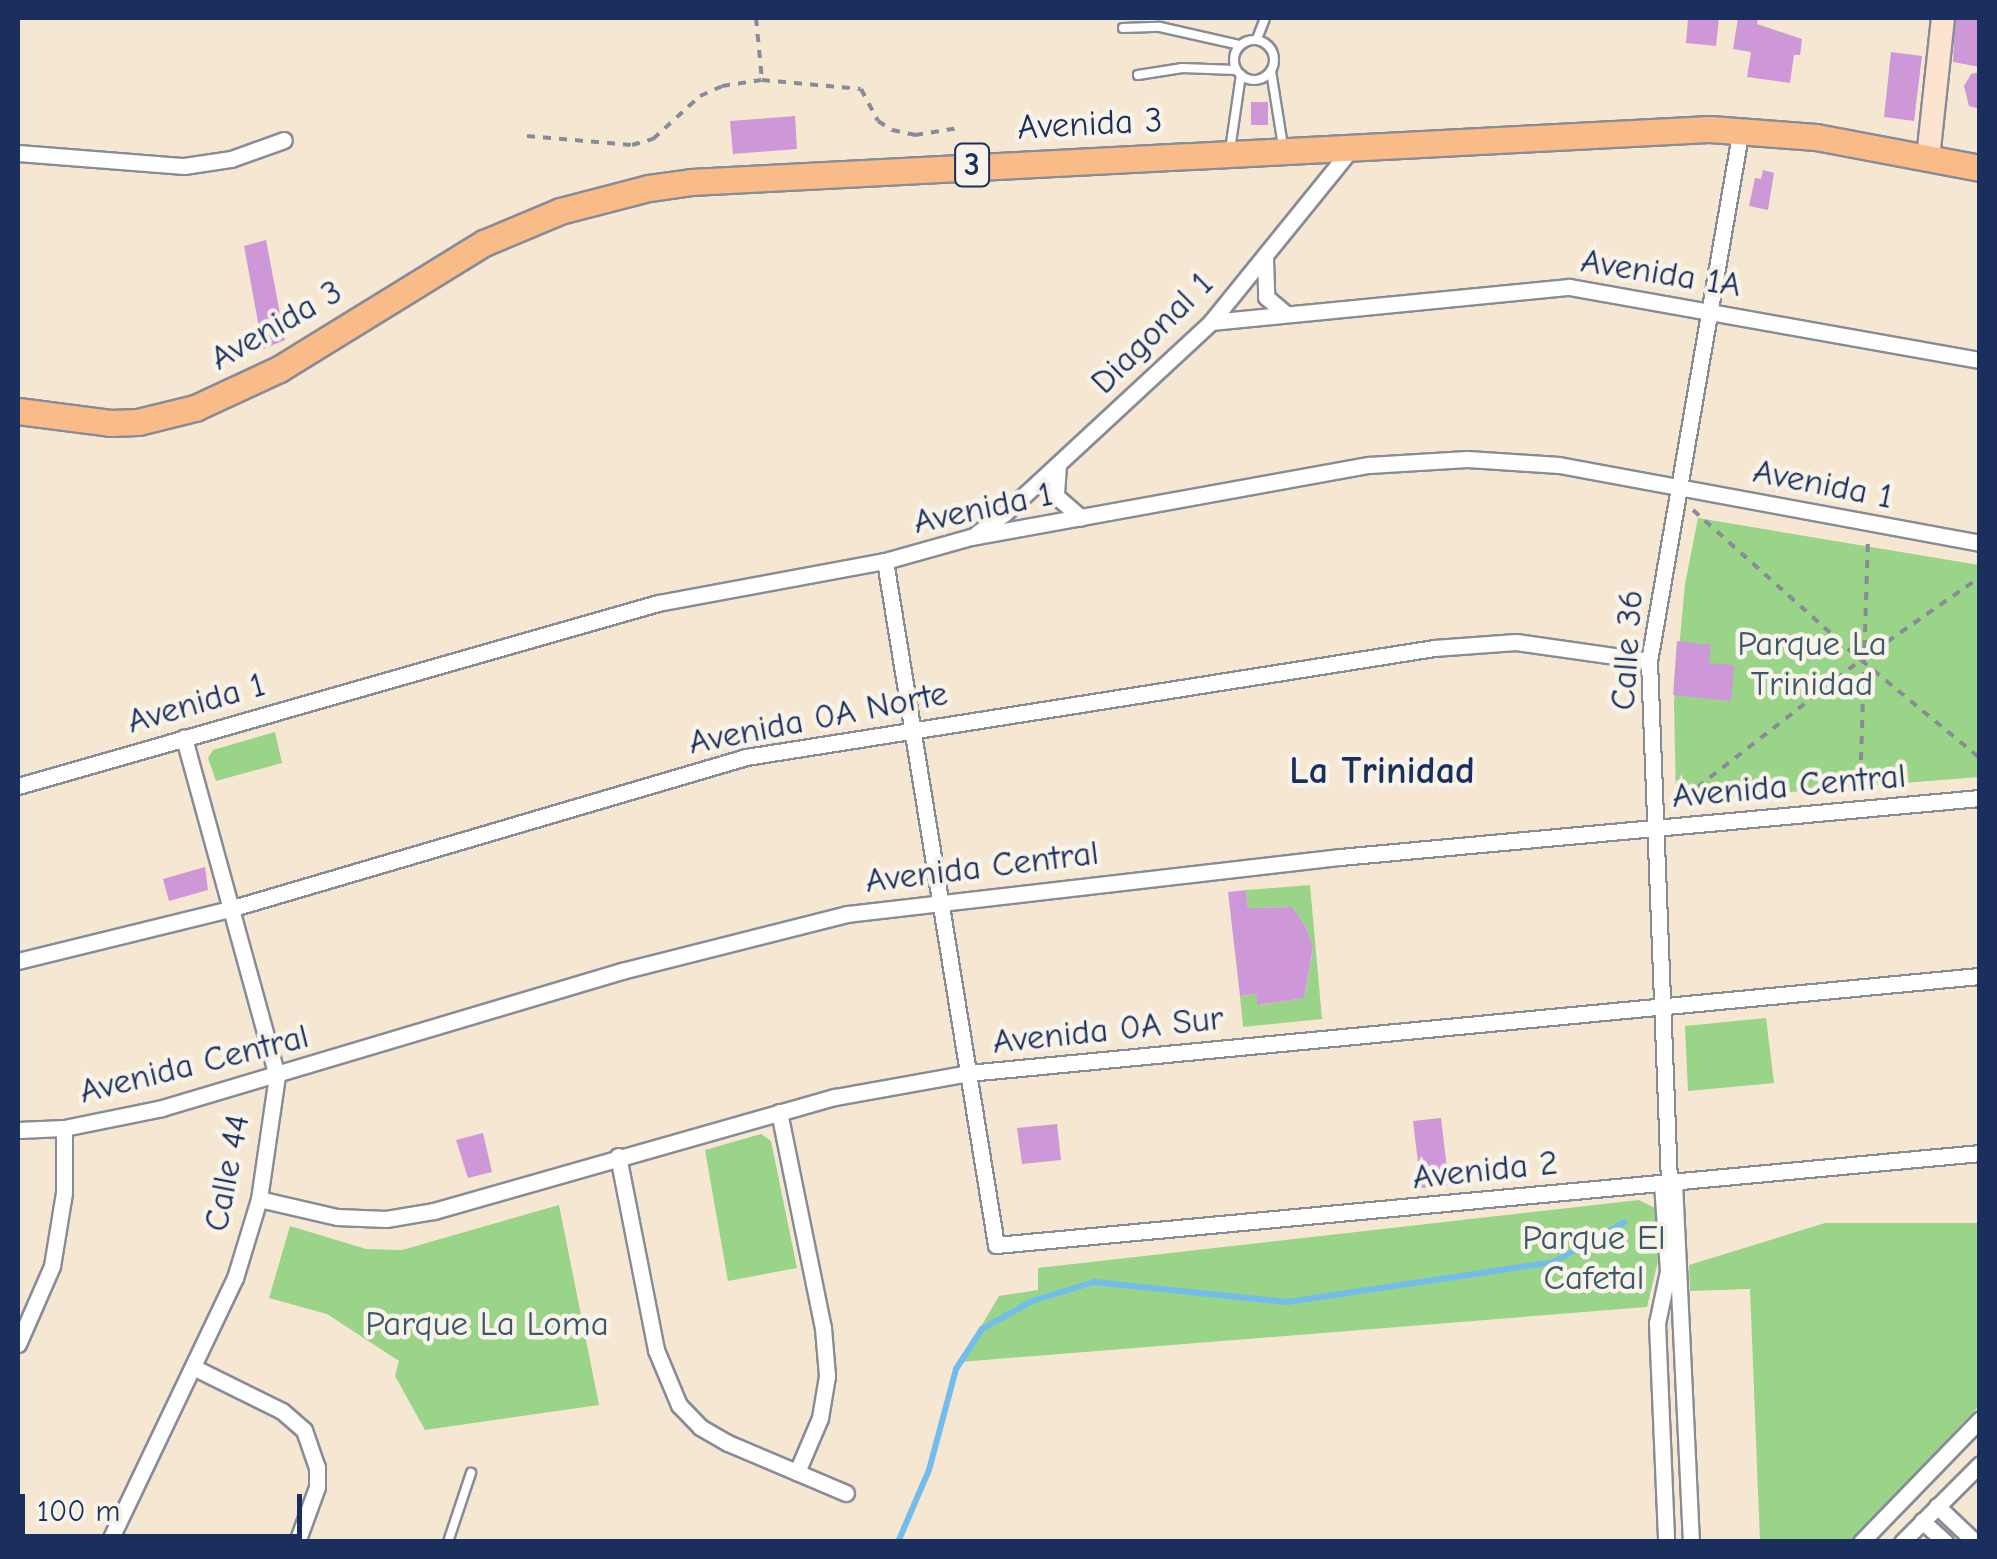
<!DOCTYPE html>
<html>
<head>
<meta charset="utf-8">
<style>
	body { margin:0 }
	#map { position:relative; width:1997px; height:1559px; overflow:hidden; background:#f6e7d3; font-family:"Comic Neue",sans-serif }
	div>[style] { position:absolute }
	.green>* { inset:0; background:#9ad488 }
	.stream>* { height:6px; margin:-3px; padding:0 3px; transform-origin:3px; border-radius:3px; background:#72bdec }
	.building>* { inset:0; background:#ce98d8 }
	.path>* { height:4px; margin-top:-2px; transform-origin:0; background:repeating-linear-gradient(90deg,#888b98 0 8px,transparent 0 16px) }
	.roads { filter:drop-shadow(2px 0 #888b98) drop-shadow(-2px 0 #888b98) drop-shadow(0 2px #888b98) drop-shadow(0 -2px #888b98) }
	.lane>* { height:8px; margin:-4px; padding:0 4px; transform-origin:4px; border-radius:4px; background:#fff }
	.lane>.ring { margin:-4px; padding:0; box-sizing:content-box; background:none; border:8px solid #fff; border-radius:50% }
	.street>* { height:15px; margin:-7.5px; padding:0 7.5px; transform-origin:7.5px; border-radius:7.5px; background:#fff }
	.secondary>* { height:22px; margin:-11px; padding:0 11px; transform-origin:11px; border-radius:11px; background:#fde4d0 }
	.primary>* { height:25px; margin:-12.5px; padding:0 12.5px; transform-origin:12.5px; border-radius:12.5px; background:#f9bc89 }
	span { translate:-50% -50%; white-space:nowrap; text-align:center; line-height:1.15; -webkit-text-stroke:9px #f7f3e8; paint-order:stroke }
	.shield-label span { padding:2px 8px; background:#f7f3e8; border:2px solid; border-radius:8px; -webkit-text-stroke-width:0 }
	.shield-label { font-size:32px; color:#1b2f5e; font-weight:700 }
	.street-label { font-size:35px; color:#1b2f5e }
	.park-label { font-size:35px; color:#3b5868 }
	.neighbourhood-label { font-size:38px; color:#1b2f5e; font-weight:700 }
	.frame { position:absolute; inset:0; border:20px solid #1b2f5e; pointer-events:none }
	.scale { position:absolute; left:20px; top:1494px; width:282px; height:45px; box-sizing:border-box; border:5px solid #1b2f5e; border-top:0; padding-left:12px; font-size:30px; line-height:35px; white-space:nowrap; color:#1b2f5e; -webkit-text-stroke:8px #f7f3e8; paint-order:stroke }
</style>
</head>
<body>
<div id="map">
	<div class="green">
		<div style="clip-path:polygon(1698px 518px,1979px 565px,1979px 777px,1676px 801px,1674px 702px,1685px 584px)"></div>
		<div style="clip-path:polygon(275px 732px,282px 763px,216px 781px,208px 758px,213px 750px)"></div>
		<div style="clip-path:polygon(1310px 885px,1322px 1019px,1243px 1027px,1240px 996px,1256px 994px,1259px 1005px,1304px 998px,1313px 949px,1306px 927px,1292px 907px,1248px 908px,1246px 890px)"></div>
		<div style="clip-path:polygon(1766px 1018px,1774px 1083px,1688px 1091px,1685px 1026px)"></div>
		<div style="clip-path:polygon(761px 1134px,771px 1141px,797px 1268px,728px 1281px,705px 1150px)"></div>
		<div style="clip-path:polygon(1639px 1200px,1655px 1208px,1658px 1261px,1647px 1307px,960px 1362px,999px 1296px,1038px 1290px,1038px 1268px)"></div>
		<div style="clip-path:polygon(559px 1205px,599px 1405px,425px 1430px,395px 1376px,399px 1361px,327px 1314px,269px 1298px,290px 1226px,366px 1249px,402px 1250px)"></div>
		<div style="clip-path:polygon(1825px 1223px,1979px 1223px,1979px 1406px,1851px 1541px,1760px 1541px,1750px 1289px,1690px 1291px,1689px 1265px)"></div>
	</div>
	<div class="stream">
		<div style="left:898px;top:1542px;width:78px;rotate:-66.7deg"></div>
		<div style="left:929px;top:1470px;width:105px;rotate:-75deg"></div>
		<div style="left:956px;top:1369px;width:48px;rotate:-57deg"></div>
		<div style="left:982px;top:1329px;width:57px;rotate:-29.2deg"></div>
		<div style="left:1032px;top:1301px;width:65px;rotate:-17deg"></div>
		<div style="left:1094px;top:1282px;width:194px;rotate:5.9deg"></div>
		<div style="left:1287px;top:1302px;width:270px;rotate:-8.5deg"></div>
		<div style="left:1554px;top:1262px;width:81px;rotate:-29.4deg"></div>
	</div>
	<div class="building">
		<div style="clip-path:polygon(1688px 18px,1719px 18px,1716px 46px,1686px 43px)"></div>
		<div style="clip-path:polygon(1738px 18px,1758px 18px,1757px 24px,1802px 39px,1800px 55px,1794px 55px,1790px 83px,1747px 77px,1751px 52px,1733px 49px)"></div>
		<div style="clip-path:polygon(1955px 18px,1980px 18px,1980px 67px,1953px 62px)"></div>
		<div style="clip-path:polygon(1891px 52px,1922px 56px,1914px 121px,1884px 117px)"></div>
		<div style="clip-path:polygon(1980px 72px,1980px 109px,1969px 106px,1964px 86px,1971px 74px)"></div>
		<div style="clip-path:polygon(1251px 102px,1268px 102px,1268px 125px,1251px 125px)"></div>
		<div style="clip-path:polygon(795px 116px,797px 149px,733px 154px,730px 121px)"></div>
		<div style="clip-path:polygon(1763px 170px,1774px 173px,1768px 210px,1749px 206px,1755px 178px,1761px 179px)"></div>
		<div style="clip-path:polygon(266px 240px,285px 340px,263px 349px,244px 246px)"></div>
		<div style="clip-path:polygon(1677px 641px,1711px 645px,1709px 663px,1734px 665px,1731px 701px,1673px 695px)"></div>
		<div style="clip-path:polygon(205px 867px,208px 890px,169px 901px,163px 879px)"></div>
		<div style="clip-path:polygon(1246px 890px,1248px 908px,1292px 907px,1306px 927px,1313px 948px,1304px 998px,1258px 1005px,1256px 994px,1240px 996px,1228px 892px)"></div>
		<div style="clip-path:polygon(1441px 1118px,1449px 1185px,1421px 1188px,1413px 1121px)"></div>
		<div style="clip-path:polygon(1057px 1124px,1061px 1160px,1022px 1164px,1017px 1128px)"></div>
		<div style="clip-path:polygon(483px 1133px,492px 1172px,468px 1178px,456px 1140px)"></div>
	</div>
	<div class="path">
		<div style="left:756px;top:18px;width:62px;rotate:84.5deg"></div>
		<div style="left:527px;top:136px;width:105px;rotate:4.9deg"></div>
		<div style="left:632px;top:145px;width:22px;rotate:-16deg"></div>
		<div style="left:653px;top:139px;width:64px;rotate:-42.5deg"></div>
		<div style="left:700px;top:96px;width:24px;rotate:-24deg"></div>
		<div style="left:722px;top:86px;width:40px;rotate:-8.5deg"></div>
		<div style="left:762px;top:80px;width:99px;rotate:5.2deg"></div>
		<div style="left:861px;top:89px;width:36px;rotate:62deg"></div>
		<div style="left:878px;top:121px;width:17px;rotate:33deg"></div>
		<div style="left:892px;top:130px;width:24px;rotate:12deg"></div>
		<div style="left:915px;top:135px;width:44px;rotate:-9.2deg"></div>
		<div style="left:1693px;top:510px;width:225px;rotate:41.8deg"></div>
		<div style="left:1861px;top:660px;width:154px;rotate:39.5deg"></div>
		<div style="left:1860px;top:792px;width:253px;rotate:-88.2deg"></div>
		<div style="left:1672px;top:807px;width:239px;rotate:-37.9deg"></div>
		<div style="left:1861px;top:660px;width:145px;rotate:-34.9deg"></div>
	</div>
	<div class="roads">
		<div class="lane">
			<div style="left:1123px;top:28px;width:37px;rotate:-2deg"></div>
			<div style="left:1160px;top:27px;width:81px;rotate:12.8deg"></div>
			<div style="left:1257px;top:39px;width:22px;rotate:-69deg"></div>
			<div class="ring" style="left:1234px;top:40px;width:32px;height:32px"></div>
			<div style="left:1271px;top:71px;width:76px;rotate:80.9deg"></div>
			<div style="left:1138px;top:75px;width:45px;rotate:-9deg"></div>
			<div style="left:1182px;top:68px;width:54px;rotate:2.1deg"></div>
			<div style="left:1230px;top:150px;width:76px;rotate:-81.7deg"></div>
			<div style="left:448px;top:1542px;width:73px;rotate:-71.6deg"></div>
		</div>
		<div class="street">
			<div style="left:18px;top:153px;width:167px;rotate:4.5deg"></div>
			<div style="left:184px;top:166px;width:48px;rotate:-8.5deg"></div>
			<div style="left:231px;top:159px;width:56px;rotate:-19.7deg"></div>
			<div style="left:1265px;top:259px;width:38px;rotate:88deg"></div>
			<div style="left:1266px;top:297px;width:26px;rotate:40deg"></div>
			<div style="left:1211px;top:322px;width:360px;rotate:-5.6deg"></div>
			<div style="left:1569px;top:287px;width:417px;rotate:10.1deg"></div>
			<div style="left:1058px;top:465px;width:31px;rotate:94deg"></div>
			<div style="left:1056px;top:496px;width:33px;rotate:41deg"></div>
			<div style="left:976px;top:534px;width:36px;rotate:-36deg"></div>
			<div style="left:1005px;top:513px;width:281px;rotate:-42.8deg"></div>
			<div style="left:1211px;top:322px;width:224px;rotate:-51deg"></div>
			<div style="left:885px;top:561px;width:693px;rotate:80.78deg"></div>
			<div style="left:996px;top:1245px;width:988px;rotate:-5.34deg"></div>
			<div style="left:18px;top:786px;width:666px;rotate:-15.96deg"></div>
			<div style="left:658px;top:603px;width:231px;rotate:-10.5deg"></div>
			<div style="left:885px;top:561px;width:89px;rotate:-15.6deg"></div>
			<div style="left:971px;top:537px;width:404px;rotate:-10.3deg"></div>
			<div style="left:1369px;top:465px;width:98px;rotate:-3.5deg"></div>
			<div style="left:1467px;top:459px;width:92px;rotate:3.7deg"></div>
			<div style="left:1559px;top:465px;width:428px;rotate:10.5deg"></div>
			<div style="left:18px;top:961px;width:221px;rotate:-13.8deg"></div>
			<div style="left:233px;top:908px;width:535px;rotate:-16.4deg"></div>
			<div style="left:746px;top:757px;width:697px;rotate:-9deg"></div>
			<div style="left:1434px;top:648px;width:82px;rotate:-4.2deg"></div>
			<div style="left:1516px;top:642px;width:134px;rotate:8.1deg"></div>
			<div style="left:779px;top:1112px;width:220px;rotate:78.5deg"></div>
			<div style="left:823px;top:1328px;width:48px;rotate:85.2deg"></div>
			<div style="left:827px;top:1376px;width:43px;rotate:99.5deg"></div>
			<div style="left:820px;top:1418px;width:59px;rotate:113.1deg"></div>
			<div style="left:18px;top:1130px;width:46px;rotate:-2.5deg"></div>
			<div style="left:64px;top:1128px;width:100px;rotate:-11.5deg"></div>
			<div style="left:162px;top:1108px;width:480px;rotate:-16.6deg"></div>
			<div style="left:622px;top:971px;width:232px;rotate:-14.2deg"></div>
			<div style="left:847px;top:914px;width:496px;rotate:-6.6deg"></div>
			<div style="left:1340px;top:857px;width:643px;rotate:-5.27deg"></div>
			<div style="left:618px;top:1156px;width:198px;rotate:78.9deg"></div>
			<div style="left:656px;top:1350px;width:60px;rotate:67.3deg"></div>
			<div style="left:679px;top:1405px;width:30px;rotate:46deg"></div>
			<div style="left:700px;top:1427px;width:32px;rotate:30deg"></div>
			<div style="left:728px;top:1443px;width:128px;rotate:23deg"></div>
			<div style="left:1669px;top:1182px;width:521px;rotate:-92.2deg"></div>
			<div style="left:1649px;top:661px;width:540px;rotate:-80.19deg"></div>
			<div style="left:1674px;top:1182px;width:360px;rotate:87.3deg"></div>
			<div style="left:1662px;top:1183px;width:88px;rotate:86.1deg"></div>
			<div style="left:1668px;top:1271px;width:53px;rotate:101.9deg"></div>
			<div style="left:1657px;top:1323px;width:219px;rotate:87.6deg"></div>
			<div style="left:259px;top:1199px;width:80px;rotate:13deg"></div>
			<div style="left:337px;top:1217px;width:49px;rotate:2.3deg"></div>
			<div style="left:386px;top:1219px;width:49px;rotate:-9.5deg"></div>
			<div style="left:434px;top:1211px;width:417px;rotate:-15.9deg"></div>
			<div style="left:835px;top:1097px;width:135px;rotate:-10.2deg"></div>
			<div style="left:968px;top:1073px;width:1017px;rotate:-5.48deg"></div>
			<div style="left:18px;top:1344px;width:85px;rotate:-66.4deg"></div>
			<div style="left:52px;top:1266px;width:74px;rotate:-80.7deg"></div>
			<div style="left:64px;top:1193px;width:65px;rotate:-90deg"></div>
			<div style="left:195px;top:1368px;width:97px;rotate:26.3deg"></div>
			<div style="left:282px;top:1411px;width:29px;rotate:41deg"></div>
			<div style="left:304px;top:1430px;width:39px;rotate:71deg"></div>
			<div style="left:317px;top:1467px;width:20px;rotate:90deg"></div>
			<div style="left:317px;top:1487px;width:59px;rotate:110deg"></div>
			<div style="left:1937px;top:1506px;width:52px;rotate:43.5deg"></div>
			<div style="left:1922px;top:1521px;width:31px;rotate:42deg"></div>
			<div style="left:109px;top:1542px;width:293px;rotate:-64.5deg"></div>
			<div style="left:235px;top:1278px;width:83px;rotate:-73.1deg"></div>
			<div style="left:259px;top:1199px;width:124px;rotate:-81.7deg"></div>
			<div style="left:277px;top:1076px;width:351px;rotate:-105.4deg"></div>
			<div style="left:1861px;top:1542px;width:171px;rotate:-45.9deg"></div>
			<div style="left:1902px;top:1542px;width:110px;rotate:-45deg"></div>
		</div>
		<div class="secondary">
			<div style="left:1928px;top:158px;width:141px;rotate:-83.9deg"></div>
		</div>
		<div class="primary">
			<div style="left:18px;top:411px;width:93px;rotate:7.4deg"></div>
			<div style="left:110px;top:423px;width:28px;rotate:-2deg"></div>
			<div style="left:138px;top:422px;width:59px;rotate:-13.8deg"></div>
			<div style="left:195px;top:408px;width:93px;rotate:-24.9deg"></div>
			<div style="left:279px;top:369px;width:241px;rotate:-31.6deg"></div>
			<div style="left:484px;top:243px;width:82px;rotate:-22.8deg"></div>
			<div style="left:560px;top:211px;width:92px;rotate:-14.5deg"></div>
			<div style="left:649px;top:188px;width:42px;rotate:-8.1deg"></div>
			<div style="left:691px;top:182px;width:1020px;rotate:-2.98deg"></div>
			<div style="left:1710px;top:129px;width:106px;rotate:4.3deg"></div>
			<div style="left:1816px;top:137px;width:167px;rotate:10.7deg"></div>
		</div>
	</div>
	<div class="shield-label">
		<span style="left:972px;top:165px">3</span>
	</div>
	<div class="street-label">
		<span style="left:1090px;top:124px;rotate:-3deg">Avenida 3</span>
		<span style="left:1661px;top:273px;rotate:9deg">Avenida 1A</span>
		<span style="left:276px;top:325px;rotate:-30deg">Avenida 3</span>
		<span style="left:1152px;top:333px;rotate:-45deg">Diagonal 1</span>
		<span style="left:1823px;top:484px;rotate:11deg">Avenida 1</span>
		<span style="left:983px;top:508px;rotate:-12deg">Avenida 1</span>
		<span style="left:1627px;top:650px;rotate:-86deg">Calle 36</span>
		<span style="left:196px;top:703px;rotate:-16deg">Avenida 1</span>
		<span style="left:818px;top:718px;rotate:-11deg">Avenida 0A Norte</span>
		<span style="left:1789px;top:786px;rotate:-5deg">Avenida Central</span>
		<span style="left:982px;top:867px;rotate:-7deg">Avenida Central</span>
		<span style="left:1108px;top:1030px;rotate:-6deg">Avenida 0A Sur</span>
		<span style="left:194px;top:1064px;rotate:-14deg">Avenida Central</span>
		<span style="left:1485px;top:1170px;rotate:-6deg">Avenida 2</span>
		<span style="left:227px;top:1173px;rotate:-79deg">Calle 44</span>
	</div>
	<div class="park-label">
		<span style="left:1812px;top:664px">Parque La<br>Trinidad</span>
		<span style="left:1594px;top:1258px">Parque El<br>Cafetal</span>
		<span style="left:487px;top:1324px">Parque La Loma</span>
	</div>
	<div class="neighbourhood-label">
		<span style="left:1382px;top:772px">La Trinidad</span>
	</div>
	<div class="frame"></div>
	<div class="scale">100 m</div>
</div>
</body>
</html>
